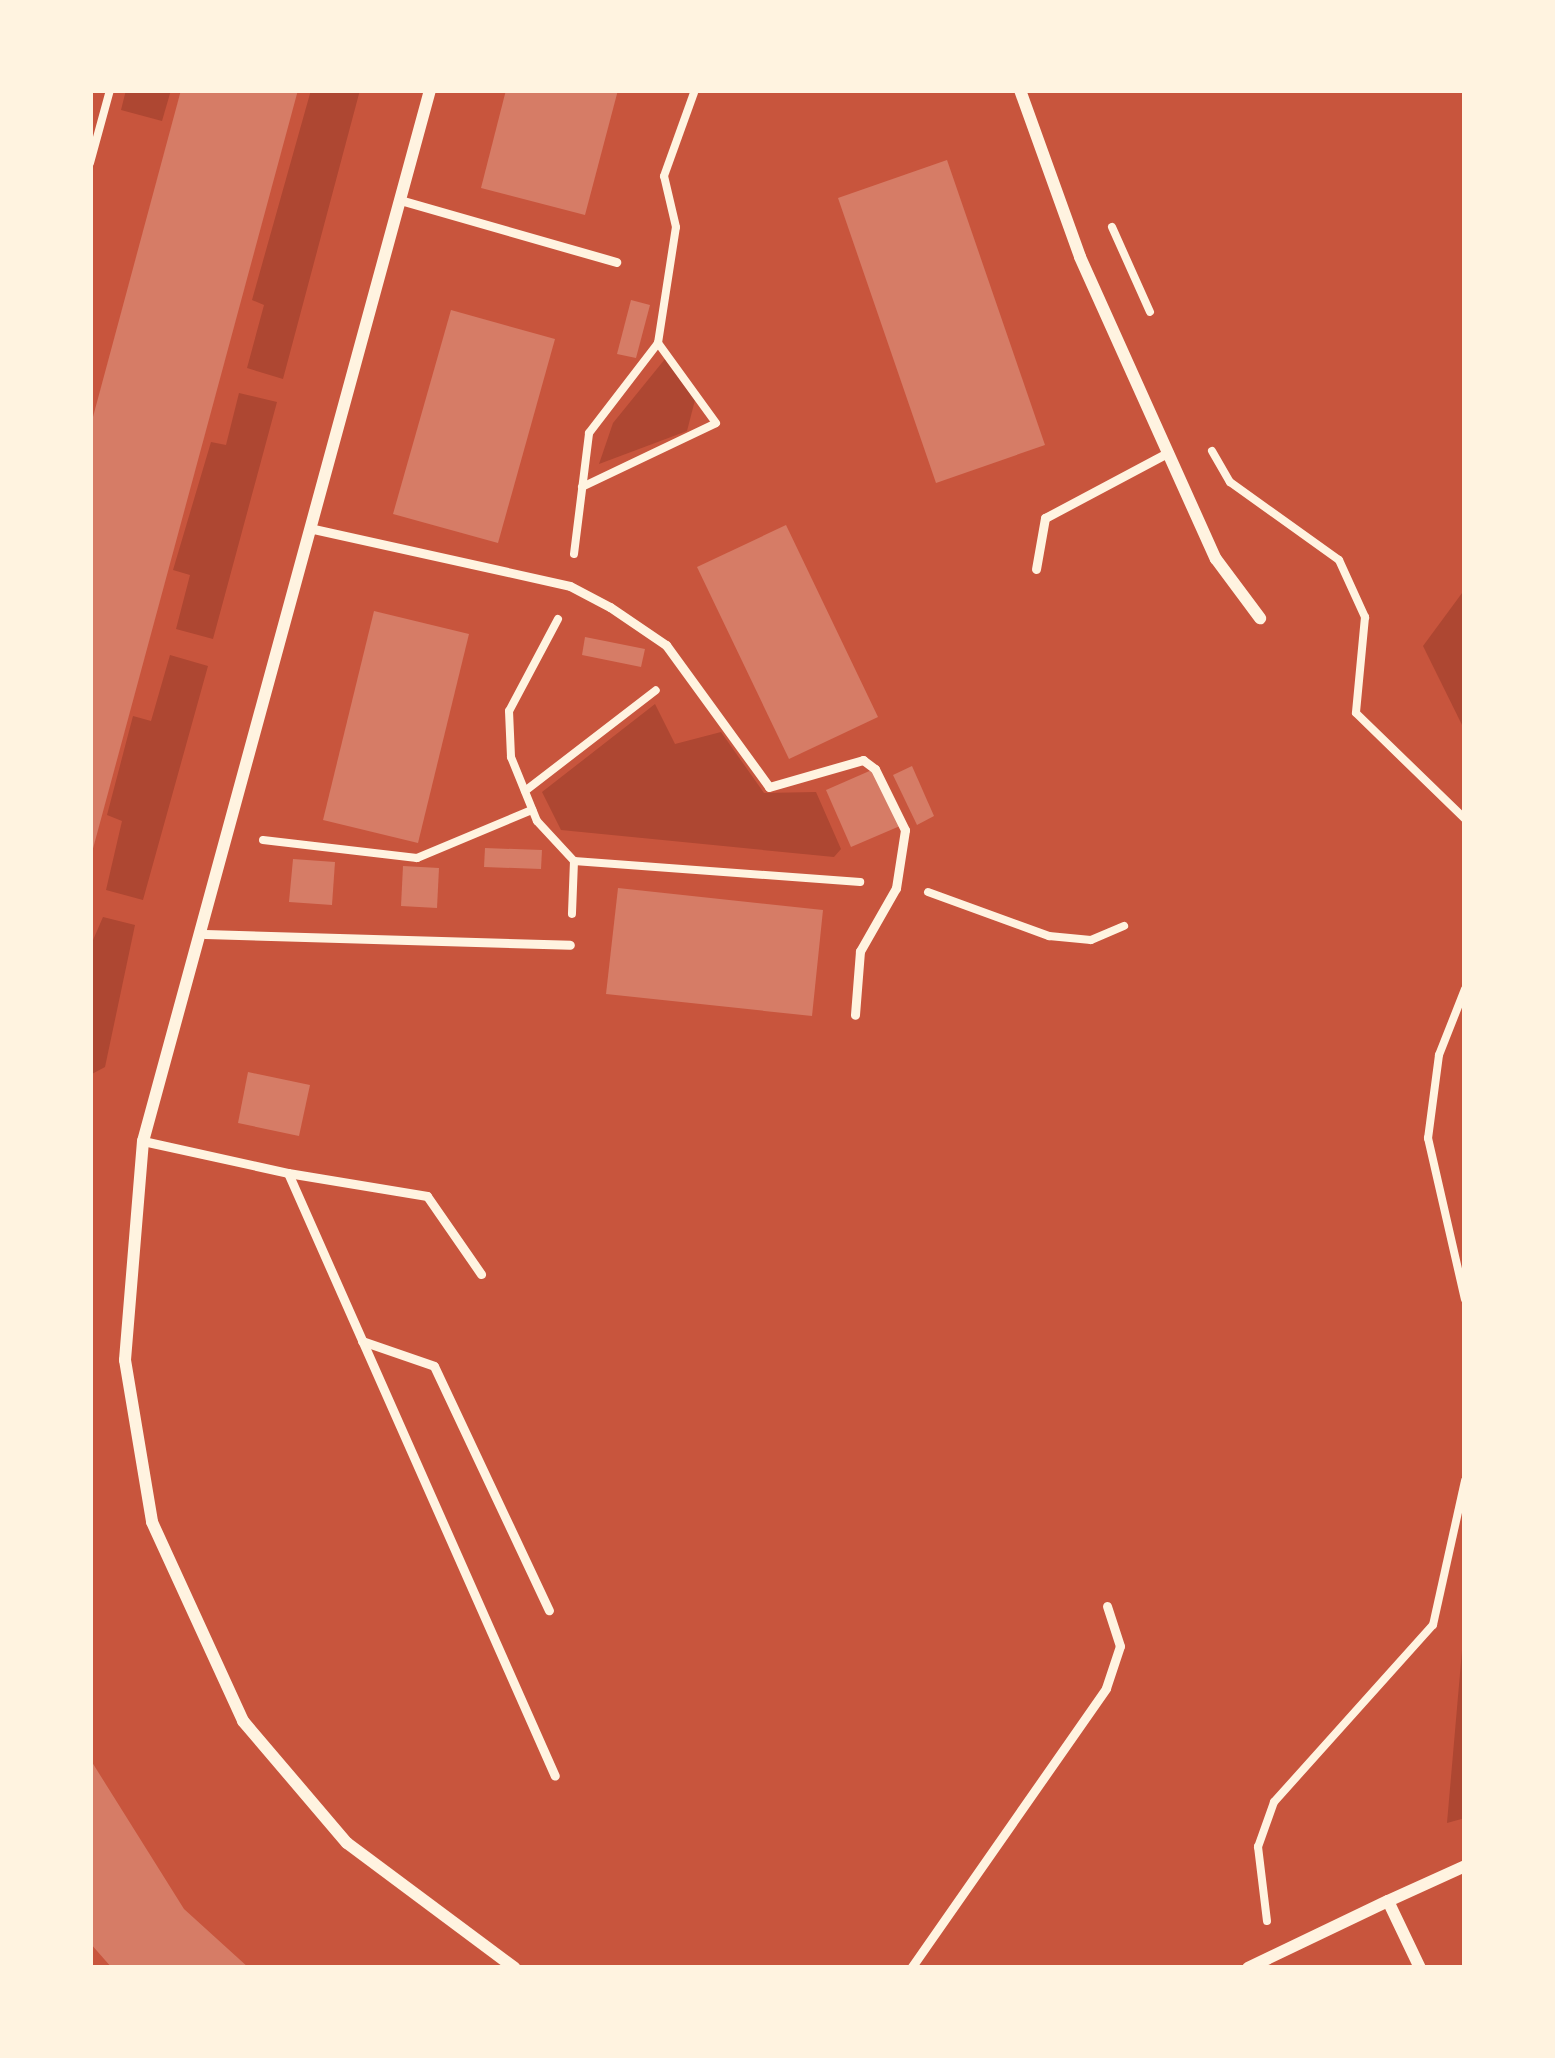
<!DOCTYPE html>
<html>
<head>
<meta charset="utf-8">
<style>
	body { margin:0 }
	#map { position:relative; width:1555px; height:2058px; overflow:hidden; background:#c8553d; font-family:"Archivo Narrow",sans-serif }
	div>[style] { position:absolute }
	.green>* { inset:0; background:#ae4732 }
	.building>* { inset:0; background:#d67c66 }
	.path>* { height:8px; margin:-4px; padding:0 4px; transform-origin:4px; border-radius:4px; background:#fff3e0 }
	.service>* { height:9px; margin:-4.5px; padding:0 4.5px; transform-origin:4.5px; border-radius:4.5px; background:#fff3e0 }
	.minor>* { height:12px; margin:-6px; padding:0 6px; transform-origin:6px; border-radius:6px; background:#fff3e0 }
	span { translate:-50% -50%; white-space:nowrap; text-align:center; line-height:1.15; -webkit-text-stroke:12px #fff3e0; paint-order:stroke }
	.frame { position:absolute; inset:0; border:93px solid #fff3e0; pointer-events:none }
</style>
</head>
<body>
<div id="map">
	<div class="green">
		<div style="clip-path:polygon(126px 90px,171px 90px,162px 121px,121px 110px)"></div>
		<div style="clip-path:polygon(311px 90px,360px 90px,283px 379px,247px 368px,264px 305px,252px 300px)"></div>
		<div style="clip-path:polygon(665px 359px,695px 400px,687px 431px,599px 464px,613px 423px)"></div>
		<div style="clip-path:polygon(239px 393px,277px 402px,213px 639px,176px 629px,190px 575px,173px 570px,211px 442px,226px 445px)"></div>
		<div style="clip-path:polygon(1465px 589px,1465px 731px,1423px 646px)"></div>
		<div style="clip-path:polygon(170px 655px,208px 666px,143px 900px,106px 890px,122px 821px,107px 815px,133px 716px,151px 721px)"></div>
		<div style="clip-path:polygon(655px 704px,675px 744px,721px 732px,764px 793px,816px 792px,841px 849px,834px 857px,561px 830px,542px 792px)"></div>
		<div style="clip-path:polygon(103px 917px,135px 925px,105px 1067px,90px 1075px,90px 947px)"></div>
		<div style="clip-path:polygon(1465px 1616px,1465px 1818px,1447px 1823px)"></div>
	</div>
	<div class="building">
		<div style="clip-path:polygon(181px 90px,298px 90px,91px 856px,90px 428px)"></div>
		<div style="clip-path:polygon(506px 90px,618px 90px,585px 215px,481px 188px)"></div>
		<div style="clip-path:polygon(947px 160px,1045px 445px,936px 483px,838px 198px)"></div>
		<div style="clip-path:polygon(631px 300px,650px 305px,636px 358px,617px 354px)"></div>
		<div style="clip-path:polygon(451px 310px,555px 339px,498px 543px,393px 514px)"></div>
		<div style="clip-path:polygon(786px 525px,878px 717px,789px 759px,697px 567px)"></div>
		<div style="clip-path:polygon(374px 611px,469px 634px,418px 843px,323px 820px)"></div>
		<div style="clip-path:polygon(585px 637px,645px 649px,641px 667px,582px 655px)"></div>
		<div style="clip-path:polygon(912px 766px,934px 816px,917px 825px,893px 775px)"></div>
		<div style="clip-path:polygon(874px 769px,900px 826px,851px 847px,826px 790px)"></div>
		<div style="clip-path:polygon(485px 848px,542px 850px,541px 869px,484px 867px)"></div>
		<div style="clip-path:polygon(293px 859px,335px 862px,332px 905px,289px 902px)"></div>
		<div style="clip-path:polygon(403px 866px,439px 868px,437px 908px,401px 906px)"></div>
		<div style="clip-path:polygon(618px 888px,823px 910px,812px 1016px,606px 994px)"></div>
		<div style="clip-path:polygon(248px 1072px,310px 1085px,299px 1136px,238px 1123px)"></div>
		<div style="clip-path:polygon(90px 1759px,184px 1909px,249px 1968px,112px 1968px,90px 1943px)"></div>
	</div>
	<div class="path">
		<div style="left:90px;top:163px;width:76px;rotate:-74.7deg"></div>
		<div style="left:1112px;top:227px;width:93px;rotate:65.9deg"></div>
		<div style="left:1212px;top:451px;width:36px;rotate:60deg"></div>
		<div style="left:1230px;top:482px;width:134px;rotate:35.6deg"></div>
		<div style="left:1339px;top:560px;width:63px;rotate:65.5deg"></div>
		<div style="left:1365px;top:617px;width:96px;rotate:95.4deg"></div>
		<div style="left:1356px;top:713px;width:152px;rotate:44.2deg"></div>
		<div style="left:582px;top:487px;width:148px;rotate:-25.5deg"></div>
		<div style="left:716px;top:423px;width:99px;rotate:-125.9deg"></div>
		<div style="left:574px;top:554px;width:122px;rotate:-82.9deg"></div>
		<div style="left:589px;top:433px;width:113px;rotate:-52.5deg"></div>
		<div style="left:658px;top:343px;width:117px;rotate:-81.2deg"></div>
		<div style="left:676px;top:227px;width:52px;rotate:-103.2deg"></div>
		<div style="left:664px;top:176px;width:91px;rotate:-70.2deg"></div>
		<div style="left:558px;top:619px;width:104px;rotate:118deg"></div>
		<div style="left:509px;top:711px;width:46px;rotate:87.5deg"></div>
		<div style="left:511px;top:757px;width:69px;rotate:67.9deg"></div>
		<div style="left:537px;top:821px;width:54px;rotate:47.2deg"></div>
		<div style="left:574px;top:861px;width:53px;rotate:92.2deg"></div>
		<div style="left:525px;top:791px;width:165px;rotate:-37.6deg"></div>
		<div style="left:263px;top:840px;width:155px;rotate:6.7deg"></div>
		<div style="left:417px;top:858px;width:125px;rotate:-22.7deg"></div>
		<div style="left:574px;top:861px;width:287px;rotate:4.2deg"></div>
		<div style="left:928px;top:892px;width:129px;rotate:20deg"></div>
		<div style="left:1049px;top:936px;width:42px;rotate:5.4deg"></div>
		<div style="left:1091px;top:940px;width:36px;rotate:-23deg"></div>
		<div style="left:1465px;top:989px;width:71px;rotate:111.5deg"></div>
		<div style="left:1439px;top:1055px;width:84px;rotate:97.5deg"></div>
		<div style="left:1428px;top:1138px;width:165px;rotate:77.1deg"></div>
		<div style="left:1267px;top:1921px;width:75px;rotate:-96.9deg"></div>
		<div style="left:1258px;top:1847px;width:48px;rotate:-70.4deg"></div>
		<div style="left:1274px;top:1802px;width:238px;rotate:-48.1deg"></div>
		<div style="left:1433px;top:1625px;width:148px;rotate:-77.5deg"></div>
	</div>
	<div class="service">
		<div style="left:400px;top:200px;width:225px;rotate:16deg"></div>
		<div style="left:309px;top:528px;width:267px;rotate:12.5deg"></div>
		<div style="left:570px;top:586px;width:45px;rotate:27.7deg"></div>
		<div style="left:610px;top:607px;width:68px;rotate:34.2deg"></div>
		<div style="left:666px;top:645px;width:175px;rotate:54deg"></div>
		<div style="left:769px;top:787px;width:98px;rotate:-16deg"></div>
		<div style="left:863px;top:760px;width:15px;rotate:37deg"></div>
		<div style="left:875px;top:769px;width:68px;rotate:63.8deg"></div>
		<div style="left:905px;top:830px;width:59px;rotate:98.8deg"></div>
		<div style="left:896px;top:888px;width:73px;rotate:119.7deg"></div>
		<div style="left:860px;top:951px;width:64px;rotate:94.5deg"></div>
		<div style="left:1036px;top:569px;width:52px;rotate:-80deg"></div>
		<div style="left:1045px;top:518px;width:140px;rotate:-28deg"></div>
		<div style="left:205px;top:934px;width:365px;rotate:1.7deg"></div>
		<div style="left:143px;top:1141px;width:148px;rotate:12.4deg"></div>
		<div style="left:288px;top:1173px;width:659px;rotate:66.12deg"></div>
		<div style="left:288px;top:1173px;width:141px;rotate:9.4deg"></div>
		<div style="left:427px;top:1196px;width:95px;rotate:55.3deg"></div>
		<div style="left:362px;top:1341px;width:76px;rotate:19.1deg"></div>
		<div style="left:434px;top:1366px;width:270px;rotate:64.8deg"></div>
		<div style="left:911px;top:1968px;width:341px;rotate:-55.1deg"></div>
		<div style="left:1106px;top:1688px;width:44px;rotate:-71.6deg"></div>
		<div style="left:1120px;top:1646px;width:42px;rotate:-108deg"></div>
	</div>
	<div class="minor">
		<div style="left:430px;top:90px;width:1089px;rotate:105.27deg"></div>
		<div style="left:143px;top:1141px;width:220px;rotate:94.7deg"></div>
		<div style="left:125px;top:1360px;width:164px;rotate:80.5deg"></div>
		<div style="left:152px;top:1522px;width:219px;rotate:65.4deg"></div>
		<div style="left:243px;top:1721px;width:160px;rotate:49.6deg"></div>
		<div style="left:347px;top:1843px;width:209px;rotate:36.7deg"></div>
		<div style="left:1020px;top:90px;width:177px;rotate:70.2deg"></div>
		<div style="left:1080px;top:257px;width:331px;rotate:65.8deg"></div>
		<div style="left:1216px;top:559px;width:74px;rotate:53.3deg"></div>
		<div style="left:1248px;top:1968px;width:155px;rotate:-25.6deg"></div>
		<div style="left:1420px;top:1968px;width:74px;rotate:-115.5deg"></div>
		<div style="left:1388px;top:1901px;width:85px;rotate:-24.4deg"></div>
	</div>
	<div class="frame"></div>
</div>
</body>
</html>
